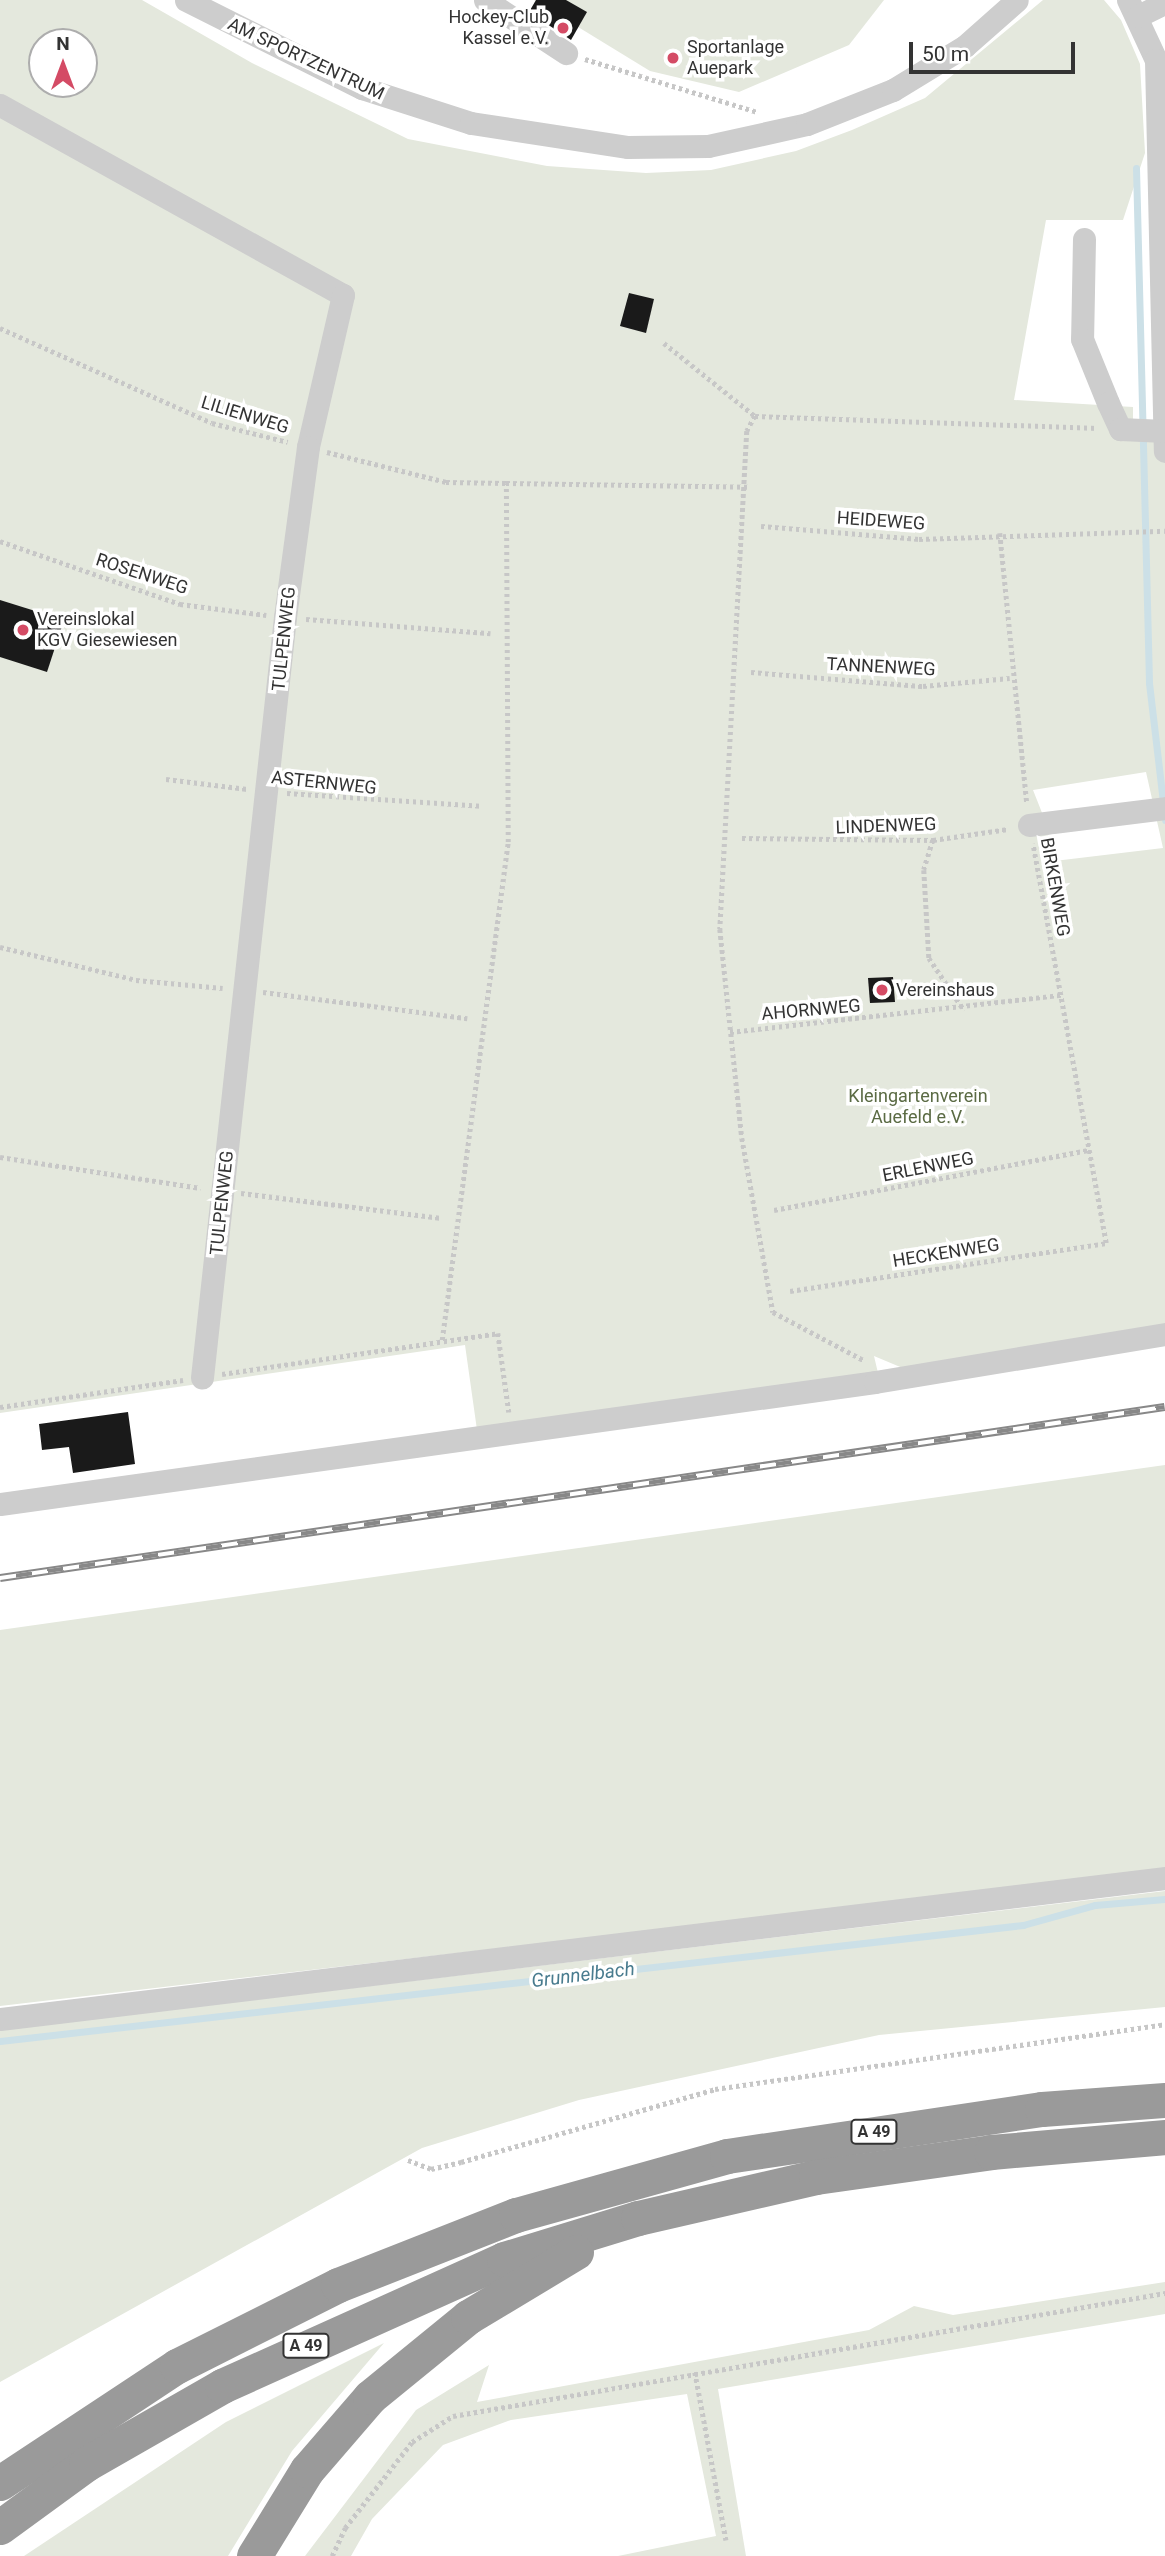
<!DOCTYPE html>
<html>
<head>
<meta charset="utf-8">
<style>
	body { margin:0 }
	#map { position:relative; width:1165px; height:2556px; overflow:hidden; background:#fff; font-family:Roboto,sans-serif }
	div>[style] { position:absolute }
	.green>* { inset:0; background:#e4e8dd }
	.stream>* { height:7px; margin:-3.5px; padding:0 3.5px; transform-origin:3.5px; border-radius:3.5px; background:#cce0e7 }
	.building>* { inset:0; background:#1a1a1a }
	.path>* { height:4.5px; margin-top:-2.25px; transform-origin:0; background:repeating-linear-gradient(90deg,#c7c7c7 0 3.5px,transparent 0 7px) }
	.minor>* { height:23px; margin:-11.5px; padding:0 11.5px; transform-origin:11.5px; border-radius:11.5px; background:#cdcdcd }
	.highway>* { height:35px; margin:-17.5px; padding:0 17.5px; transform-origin:17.5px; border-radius:17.5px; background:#9a9a9a }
	.rail>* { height:8px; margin-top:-4px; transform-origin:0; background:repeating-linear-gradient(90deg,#fff 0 16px,#888 0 32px); box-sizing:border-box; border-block:2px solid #888 }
	.dots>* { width:19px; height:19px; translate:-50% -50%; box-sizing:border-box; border:4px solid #fff; border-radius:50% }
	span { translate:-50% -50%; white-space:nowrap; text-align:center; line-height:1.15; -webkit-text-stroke:7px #fff; paint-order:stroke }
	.shield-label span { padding:2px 5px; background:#fff; border:2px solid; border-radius:5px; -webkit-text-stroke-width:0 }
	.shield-label { font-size:16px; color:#333; font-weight:700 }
	.poi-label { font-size:18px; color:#333 }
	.right { translate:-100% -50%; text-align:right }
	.left { translate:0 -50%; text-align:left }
	.street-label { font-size:18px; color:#333 }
	.park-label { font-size:18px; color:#5b6b44 }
	.water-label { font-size:19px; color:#487b8e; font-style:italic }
	.north { position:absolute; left:28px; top:28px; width:70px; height:70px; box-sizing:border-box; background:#fff; border:2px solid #adadad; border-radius:50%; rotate:0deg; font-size:19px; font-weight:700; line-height:28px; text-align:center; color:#333 }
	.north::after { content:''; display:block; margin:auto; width:24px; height:32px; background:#d44b65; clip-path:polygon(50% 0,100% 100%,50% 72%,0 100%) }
	.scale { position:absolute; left:909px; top:42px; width:166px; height:32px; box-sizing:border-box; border:4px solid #333; border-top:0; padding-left:9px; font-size:21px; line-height:24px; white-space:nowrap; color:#333; -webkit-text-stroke:5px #fff; paint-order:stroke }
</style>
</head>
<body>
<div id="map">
	<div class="green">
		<div style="clip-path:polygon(evenodd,0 0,142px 0,252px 63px,408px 139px,547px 166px,646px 173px,711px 170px,796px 151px,852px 130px,925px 98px,1043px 0,1104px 0,1121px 20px,1140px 64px,1145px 153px,1123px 220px,1046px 220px,1014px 400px,1133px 407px,1133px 438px,1165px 438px,1165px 1326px,905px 1369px,874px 1356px,878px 1373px,477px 1430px,465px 1345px,0 1413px,0 0,42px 42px,84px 42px,84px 84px,42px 84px,42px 42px,0 0,1146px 772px,1163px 848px,1046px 862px,1042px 843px,1050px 833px,1033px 790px,1146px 772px)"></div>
		<div style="clip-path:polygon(534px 0,884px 0,849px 45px,739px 92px,650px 71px)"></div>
		<div style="clip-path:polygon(1165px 1465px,1165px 1871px,0 2006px,0 1630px)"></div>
		<div style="clip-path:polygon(1165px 1891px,1165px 2007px,879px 2035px,579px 2100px,422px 2148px,0 2382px,0 2030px)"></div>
		<div style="clip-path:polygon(1165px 2282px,1165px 2314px,718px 2389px,746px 2556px,618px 2556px,716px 2536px,687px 2394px,511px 2420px,443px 2445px,372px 2519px,351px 2556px,305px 2556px,416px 2410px,489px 2365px,477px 2402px,869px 2330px,914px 2306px,953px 2315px)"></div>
		<div style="clip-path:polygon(384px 2343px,292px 2451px,228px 2556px,24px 2556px,226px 2422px)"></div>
	</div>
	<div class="stream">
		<div style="left:1136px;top:168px;width:515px;rotate:88.55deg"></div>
		<div style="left:1149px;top:683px;width:138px;rotate:83.3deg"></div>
		<div style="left:0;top:2041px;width:1030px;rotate:-6.47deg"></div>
		<div style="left:1023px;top:1925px;width:75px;rotate:-15.5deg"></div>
		<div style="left:1095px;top:1905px;width:70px;rotate:-4.9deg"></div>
	</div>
	<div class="building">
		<div style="clip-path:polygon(536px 0,566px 0,587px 12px,571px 40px,529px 12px)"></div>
		<div style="clip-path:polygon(629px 293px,654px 299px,646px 333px,620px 326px)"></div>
		<div style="clip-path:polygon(0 600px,64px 620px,47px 672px,0 657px)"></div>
		<div style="clip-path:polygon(893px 977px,895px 1002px,870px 1003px,868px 978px)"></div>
		<div style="clip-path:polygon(128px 1412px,135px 1464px,73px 1473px,69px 1447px,42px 1450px,39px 1424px)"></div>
	</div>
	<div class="path">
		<div style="left:585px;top:59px;width:180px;rotate:17.1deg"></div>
		<div style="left:0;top:328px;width:232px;rotate:24.1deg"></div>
		<div style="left:212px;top:423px;width:78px;rotate:14deg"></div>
		<div style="left:664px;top:343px;width:117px;rotate:38.7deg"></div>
		<div style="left:755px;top:416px;width:343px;rotate:2deg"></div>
		<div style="left:755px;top:416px;width:17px;rotate:118deg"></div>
		<div style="left:747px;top:431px;width:499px;rotate:93.1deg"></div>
		<div style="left:720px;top:929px;width:210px;rotate:84deg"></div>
		<div style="left:742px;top:1138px;width:177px;rotate:79.9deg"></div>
		<div style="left:773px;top:1312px;width:104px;rotate:28deg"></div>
		<div style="left:327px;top:452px;width:123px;rotate:14.1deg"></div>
		<div style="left:446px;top:482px;width:60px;rotate:1deg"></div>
		<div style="left:761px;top:526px;width:159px;rotate:4.7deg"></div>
		<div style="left:919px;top:539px;width:246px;rotate:-1.9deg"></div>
		<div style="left:1000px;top:533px;width:272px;rotate:84.3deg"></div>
		<div style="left:0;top:541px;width:191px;rotate:19.3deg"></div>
		<div style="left:180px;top:604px;width:87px;rotate:7.3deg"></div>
		<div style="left:306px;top:619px;width:185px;rotate:4.4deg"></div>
		<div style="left:751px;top:672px;width:173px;rotate:4.7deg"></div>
		<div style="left:923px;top:686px;width:87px;rotate:-5.3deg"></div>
		<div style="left:166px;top:779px;width:82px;rotate:7deg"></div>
		<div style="left:287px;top:793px;width:194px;rotate:3.8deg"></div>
		<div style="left:742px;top:838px;width:191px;rotate:0.6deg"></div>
		<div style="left:933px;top:840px;width:76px;rotate:-8.3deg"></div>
		<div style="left:933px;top:840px;width:31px;rotate:107deg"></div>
		<div style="left:924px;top:870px;width:88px;rotate:86.7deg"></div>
		<div style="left:929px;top:958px;width:63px;rotate:56.1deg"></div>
		<div style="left:0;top:947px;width:140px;rotate:13.6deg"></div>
		<div style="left:136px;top:980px;width:87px;rotate:5.3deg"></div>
		<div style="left:263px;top:992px;width:206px;rotate:7.3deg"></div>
		<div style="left:730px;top:1032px;width:333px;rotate:-6.4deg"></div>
		<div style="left:0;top:1157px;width:203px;rotate:8.8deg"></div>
		<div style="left:241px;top:1193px;width:202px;rotate:7.1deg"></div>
		<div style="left:774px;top:1210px;width:320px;rotate:-10.8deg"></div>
		<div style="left:790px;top:1291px;width:320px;rotate:-8.6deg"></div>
		<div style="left:1106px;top:1243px;width:406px;rotate:-100.4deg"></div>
		<div style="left:442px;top:1340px;width:502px;rotate:-82.45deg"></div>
		<div style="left:508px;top:842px;width:359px;rotate:-90.3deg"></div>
		<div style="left:506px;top:483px;width:242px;rotate:0.9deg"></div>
		<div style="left:222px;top:1374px;width:279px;rotate:-8.4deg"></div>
		<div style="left:498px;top:1333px;width:80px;rotate:82.1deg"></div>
		<div style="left:0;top:1407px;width:185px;rotate:-8.4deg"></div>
		<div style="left:408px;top:2160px;width:25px;rotate:21deg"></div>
		<div style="left:431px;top:2169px;width:31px;rotate:-13deg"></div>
		<div style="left:461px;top:2162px;width:264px;rotate:-16deg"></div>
		<div style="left:715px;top:2089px;width:455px;rotate:-8.2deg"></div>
		<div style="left:695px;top:2372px;width:171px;rotate:79.5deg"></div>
		<div style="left:332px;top:2556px;width:31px;rotate:-65deg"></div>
		<div style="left:345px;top:2528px;width:109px;rotate:-52.1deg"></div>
		<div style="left:412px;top:2442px;width:49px;rotate:-32.4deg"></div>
		<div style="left:453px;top:2416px;width:723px;rotate:-9.8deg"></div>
	</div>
	<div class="minor">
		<div style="left:186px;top:0;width:197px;rotate:26.6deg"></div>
		<div style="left:362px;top:88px;width:114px;rotate:17.8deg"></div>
		<div style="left:471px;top:123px;width:159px;rotate:8.7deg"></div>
		<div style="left:628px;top:147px;width:80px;rotate:-0.7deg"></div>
		<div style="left:708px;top:146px;width:101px;rotate:-12.5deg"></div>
		<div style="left:807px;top:124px;width:92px;rotate:-21.6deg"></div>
		<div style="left:893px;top:90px;width:84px;rotate:-31.4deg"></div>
		<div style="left:965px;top:46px;width:69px;rotate:-41.5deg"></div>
		<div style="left:485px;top:0;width:97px;rotate:33.2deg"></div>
		<div style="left:1128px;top:0;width:66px;rotate:65deg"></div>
		<div style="left:1156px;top:60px;width:391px;rotate:88.7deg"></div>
		<div style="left:1138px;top:16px;width:30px;rotate:-26deg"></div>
		<div style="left:0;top:105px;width:392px;rotate:29deg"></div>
		<div style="left:343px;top:295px;width:156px;rotate:103deg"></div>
		<div style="left:308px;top:447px;width:172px;rotate:97.7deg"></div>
		<div style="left:285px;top:617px;width:765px;rotate:96.23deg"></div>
		<div style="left:1084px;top:239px;width:100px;rotate:91.1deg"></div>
		<div style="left:1082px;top:339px;width:69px;rotate:67.9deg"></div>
		<div style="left:1108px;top:403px;width:29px;rotate:65deg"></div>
		<div style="left:1120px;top:429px;width:45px;rotate:2.5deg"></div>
		<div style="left:1029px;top:825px;width:137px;rotate:-7.1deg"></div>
		<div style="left:0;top:1504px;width:883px;rotate:-7.94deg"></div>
		<div style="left:875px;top:1382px;width:294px;rotate:-9.4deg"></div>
		<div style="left:0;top:2019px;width:1174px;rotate:-6.9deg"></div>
	</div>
	<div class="highway">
		<div style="left:0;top:2483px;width:212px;rotate:-33.5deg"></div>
		<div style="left:177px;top:2366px;width:180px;rotate:-26.7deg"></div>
		<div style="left:338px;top:2285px;width:191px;rotate:-21.5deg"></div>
		<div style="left:516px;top:2215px;width:219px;rotate:-15.6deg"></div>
		<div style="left:727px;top:2156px;width:318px;rotate:-8.5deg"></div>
		<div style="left:1042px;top:2109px;width:123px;rotate:-4.2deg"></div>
		<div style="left:0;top:2527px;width:107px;rotate:-36.2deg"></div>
		<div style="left:86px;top:2464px;width:157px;rotate:-29.8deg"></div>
		<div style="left:222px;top:2386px;width:309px;rotate:-24.2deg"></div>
		<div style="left:504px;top:2259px;width:140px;rotate:-17deg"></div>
		<div style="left:638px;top:2218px;width:183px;rotate:-13deg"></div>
		<div style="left:816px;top:2177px;width:177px;rotate:-8.1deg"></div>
		<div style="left:991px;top:2152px;width:175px;rotate:-4.9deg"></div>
		<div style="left:254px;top:2556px;width:101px;rotate:-58.4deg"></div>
		<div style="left:307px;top:2470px;width:96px;rotate:-49.2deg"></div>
		<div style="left:370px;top:2397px;width:127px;rotate:-39.2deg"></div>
		<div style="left:468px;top:2317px;width:126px;rotate:-31deg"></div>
	</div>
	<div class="rail">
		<div style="left:0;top:1578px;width:1177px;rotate:-8.35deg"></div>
	</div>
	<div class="dots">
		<div style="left:563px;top:28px;background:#d44b65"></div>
		<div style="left:673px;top:58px;background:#d44b65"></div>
		<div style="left:23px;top:630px;background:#d44b65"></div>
		<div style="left:882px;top:990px;background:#d44b65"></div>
	</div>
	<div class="shield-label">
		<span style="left:874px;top:2132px">A 49</span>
		<span style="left:306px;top:2346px">A 49</span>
	</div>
	<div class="poi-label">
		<span class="right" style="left:549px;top:28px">Hockey-Club<br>Kassel e.V.</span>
		<span class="left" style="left:687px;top:58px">Sportanlage<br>Auepark</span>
		<span class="left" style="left:37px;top:630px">Vereinslokal<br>KGV Giesewiesen</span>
		<span class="left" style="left:896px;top:990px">Vereinshaus</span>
	</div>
	<div class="street-label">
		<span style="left:306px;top:59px;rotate:25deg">AM SPORTZENTRUM</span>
		<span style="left:245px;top:415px;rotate:17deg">LILIENWEG</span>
		<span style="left:881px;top:521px;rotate:4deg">HEIDEWEG</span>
		<span style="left:142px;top:574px;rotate:18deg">ROSENWEG</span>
		<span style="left:284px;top:639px;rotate:-84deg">TULPENWEG</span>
		<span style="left:881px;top:667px;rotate:3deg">TANNENWEG</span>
		<span style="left:324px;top:783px;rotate:6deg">ASTERNWEG</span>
		<span style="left:886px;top:826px;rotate:-2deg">LINDENWEG</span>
		<span style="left:1055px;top:887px;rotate:80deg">BIRKENWEG</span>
		<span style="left:811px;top:1010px;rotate:-5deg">AHORNWEG</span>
		<span style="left:928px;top:1167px;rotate:-11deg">ERLENWEG</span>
		<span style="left:222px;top:1203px;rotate:-84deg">TULPENWEG</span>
		<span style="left:946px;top:1253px;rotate:-9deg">HECKENWEG</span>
	</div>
	<div class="park-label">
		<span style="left:918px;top:1107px">Kleingartenverein<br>Auefeld e.V.</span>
	</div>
	<div class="water-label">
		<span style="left:583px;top:1975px;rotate:-7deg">Grunnelbach</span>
	</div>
	<div class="north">N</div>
	<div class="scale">50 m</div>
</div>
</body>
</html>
